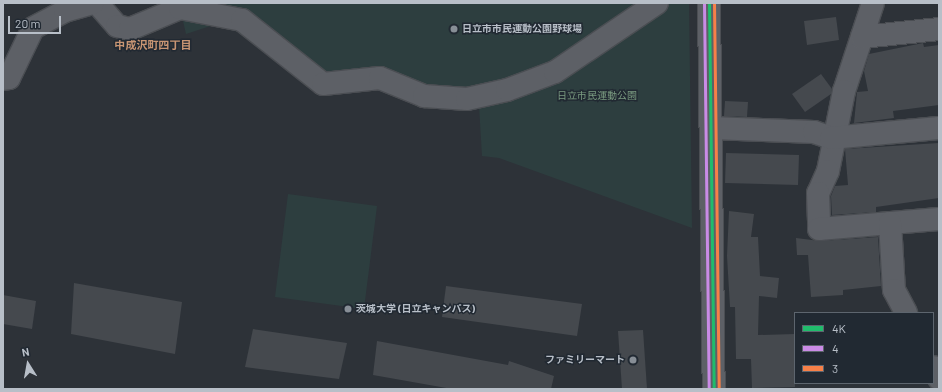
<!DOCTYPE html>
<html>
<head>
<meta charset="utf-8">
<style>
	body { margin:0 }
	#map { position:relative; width:942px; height:392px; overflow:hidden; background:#2d3238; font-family:Barlow,"Noto Sans JP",sans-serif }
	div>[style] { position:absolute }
	.green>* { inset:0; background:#2d3e3f }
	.building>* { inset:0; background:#45494e }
	.roads { filter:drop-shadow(1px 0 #4b4e53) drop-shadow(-1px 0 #4b4e53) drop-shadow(0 1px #4b4e53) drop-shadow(0 -1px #4b4e53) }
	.minor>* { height:22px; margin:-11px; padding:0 11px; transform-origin:11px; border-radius:11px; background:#5d6066 }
	.bus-1>* { height:3px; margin:-1.5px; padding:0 1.5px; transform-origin:1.5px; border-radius:1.5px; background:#20bc6c }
	.bus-2>* { height:3px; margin:-1.5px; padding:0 1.5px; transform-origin:1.5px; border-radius:1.5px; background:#ca8be6 }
	.bus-3>* { height:3px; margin:-1.5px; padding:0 1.5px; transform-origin:1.5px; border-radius:1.5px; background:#f78048 }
	.dots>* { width:11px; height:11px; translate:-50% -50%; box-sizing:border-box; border:2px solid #212932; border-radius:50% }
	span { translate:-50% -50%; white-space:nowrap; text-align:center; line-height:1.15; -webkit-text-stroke:3px #212932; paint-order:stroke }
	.poi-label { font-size:10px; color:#b8bfc8; font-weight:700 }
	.left { translate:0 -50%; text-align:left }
	.right { translate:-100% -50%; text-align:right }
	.park-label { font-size:10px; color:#7a9b80 }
	.neighbourhood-label { font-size:11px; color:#c89573; font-weight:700 }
	.frame { position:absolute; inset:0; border:4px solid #b8bfc8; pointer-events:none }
	.legend { position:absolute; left:794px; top:312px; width:140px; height:72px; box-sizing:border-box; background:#212932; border:1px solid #5d656e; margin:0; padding:5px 7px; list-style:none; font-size:12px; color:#b8bfc8 }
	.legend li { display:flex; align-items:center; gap:8px; height:20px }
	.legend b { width:20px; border:1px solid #5d656e }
	.north { position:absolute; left:8px; top:344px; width:40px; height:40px; -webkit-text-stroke:3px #212932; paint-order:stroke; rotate:349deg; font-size:11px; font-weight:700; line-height:16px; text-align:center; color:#b8bfc8 }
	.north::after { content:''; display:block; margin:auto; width:14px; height:18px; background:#b8bfc8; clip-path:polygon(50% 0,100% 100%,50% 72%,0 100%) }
	.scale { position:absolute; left:8px; top:16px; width:53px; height:18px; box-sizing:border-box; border:2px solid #b8bfc8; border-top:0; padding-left:5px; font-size:12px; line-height:14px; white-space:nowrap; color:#b8bfc8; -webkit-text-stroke:3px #212932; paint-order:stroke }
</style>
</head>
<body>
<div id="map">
	<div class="green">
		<div style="clip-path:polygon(171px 3px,689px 3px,692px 228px,499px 158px,482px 156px,479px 105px,287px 70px,232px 19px,186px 34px,180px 8px)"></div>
		<div style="clip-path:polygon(288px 194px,377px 206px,364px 309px,275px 297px)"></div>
	</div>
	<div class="building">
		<div style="clip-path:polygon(836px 17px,839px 40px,807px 45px,804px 21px)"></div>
		<div style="clip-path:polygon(923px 43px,924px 47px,939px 45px,939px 105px,893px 111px,894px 118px,854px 123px,857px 92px,868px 91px,864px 71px,869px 54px)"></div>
		<div style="clip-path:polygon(821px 74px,832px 89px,831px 94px,805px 112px,792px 94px)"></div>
		<div style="clip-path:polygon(725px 101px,748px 102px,747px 117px,724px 116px)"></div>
		<div style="clip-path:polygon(939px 143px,939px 198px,876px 207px,876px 212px,832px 215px,831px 196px,835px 186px,848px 185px,845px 149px)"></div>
		<div style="clip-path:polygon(726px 153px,799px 155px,798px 185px,725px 183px)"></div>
		<div style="clip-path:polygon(729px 211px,754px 214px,751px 237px,758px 237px,760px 276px,779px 278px,777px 298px,759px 296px,758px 335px,795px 334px,795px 387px,752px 388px,751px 359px,736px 359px,735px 307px,730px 307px,727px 256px)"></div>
		<div style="clip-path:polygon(878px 237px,881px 286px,843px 290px,843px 295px,811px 297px,808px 255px,797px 255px,796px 238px,820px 241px)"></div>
		<div style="clip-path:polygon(74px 283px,182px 302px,175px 354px,71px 334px)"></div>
		<div style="clip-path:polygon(446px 286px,582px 304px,577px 336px,442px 317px)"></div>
		<div style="clip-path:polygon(3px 295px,36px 301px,32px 329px,3px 324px)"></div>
		<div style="clip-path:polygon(253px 329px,347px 343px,339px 379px,245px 367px)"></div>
		<div style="clip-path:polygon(643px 330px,647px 389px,622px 389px,618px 331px)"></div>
		<div style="clip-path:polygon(377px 341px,508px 365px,509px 361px,554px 376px,551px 389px,452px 389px,373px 375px)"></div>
	</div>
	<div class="roads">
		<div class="minor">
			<div style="left:97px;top:3px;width:30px;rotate:49deg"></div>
			<div style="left:117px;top:26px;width:13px;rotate:13deg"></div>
			<div style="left:130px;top:29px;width:54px;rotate:-22.8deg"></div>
			<div style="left:180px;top:8px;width:63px;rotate:11deg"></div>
			<div style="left:242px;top:20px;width:103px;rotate:38.3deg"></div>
			<div style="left:323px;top:84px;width:57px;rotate:-6deg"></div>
			<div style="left:380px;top:78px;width:48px;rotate:22.2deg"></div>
			<div style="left:424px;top:96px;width:43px;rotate:4deg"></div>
			<div style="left:467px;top:99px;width:41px;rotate:-12.7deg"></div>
			<div style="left:507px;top:90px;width:51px;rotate:-20.6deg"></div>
			<div style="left:555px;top:72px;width:123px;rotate:-34.1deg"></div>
			<div style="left:709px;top:3px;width:386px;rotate:89.3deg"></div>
			<div style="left:873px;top:3px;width:93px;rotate:108.2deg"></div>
			<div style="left:844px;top:91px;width:82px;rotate:101.3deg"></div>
			<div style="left:828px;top:171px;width:24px;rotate:114deg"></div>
			<div style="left:818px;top:193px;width:36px;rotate:88deg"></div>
			<div style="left:819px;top:229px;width:120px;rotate:-4.8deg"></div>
			<div style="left:862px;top:37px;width:77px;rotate:-5.9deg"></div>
			<div style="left:3px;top:79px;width:6px;rotate:-9deg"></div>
			<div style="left:9px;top:78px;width:55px;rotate:-64.4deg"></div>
			<div style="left:33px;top:28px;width:36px;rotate:-28deg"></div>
			<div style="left:65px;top:11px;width:29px;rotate:-16deg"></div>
			<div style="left:712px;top:128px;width:102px;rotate:2.2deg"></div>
			<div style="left:814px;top:132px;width:18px;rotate:19deg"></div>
			<div style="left:831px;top:138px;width:108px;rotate:-5.3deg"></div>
			<div style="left:890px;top:223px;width:67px;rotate:86.6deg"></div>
			<div style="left:894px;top:290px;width:26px;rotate:62deg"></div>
			<div style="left:933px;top:367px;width:13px;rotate:63deg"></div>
		</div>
	</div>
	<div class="bus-1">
		<div style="left:709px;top:3px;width:386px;rotate:89.3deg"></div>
	</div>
	<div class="bus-2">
		<div style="left:704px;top:3px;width:386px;rotate:89.3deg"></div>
	</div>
	<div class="bus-3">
		<div style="left:714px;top:3px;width:386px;rotate:89.3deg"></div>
	</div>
	<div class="dots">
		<div style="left:454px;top:29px;background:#878e96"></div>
		<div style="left:348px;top:309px;background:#878e96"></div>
		<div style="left:633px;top:360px;background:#878e96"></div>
	</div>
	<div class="poi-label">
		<span class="left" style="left:462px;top:29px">日立市市民運動公園野球場</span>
		<span class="left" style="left:356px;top:309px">茨城大学 (日立キャンパス)</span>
		<span class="right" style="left:625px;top:360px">ファミリーマート</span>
	</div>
	<div class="park-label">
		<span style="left:597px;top:96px">日立市民運動公園</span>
	</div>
	<div class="neighbourhood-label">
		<span style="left:153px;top:45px">中成沢町四丁目</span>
	</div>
	<div class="frame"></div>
	<ul class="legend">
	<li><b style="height:5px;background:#20bc6c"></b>4K</li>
	<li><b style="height:5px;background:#ca8be6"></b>4</li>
	<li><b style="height:5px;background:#f78048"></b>3</li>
	</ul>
	<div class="north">N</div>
	<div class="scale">20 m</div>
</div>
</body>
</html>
